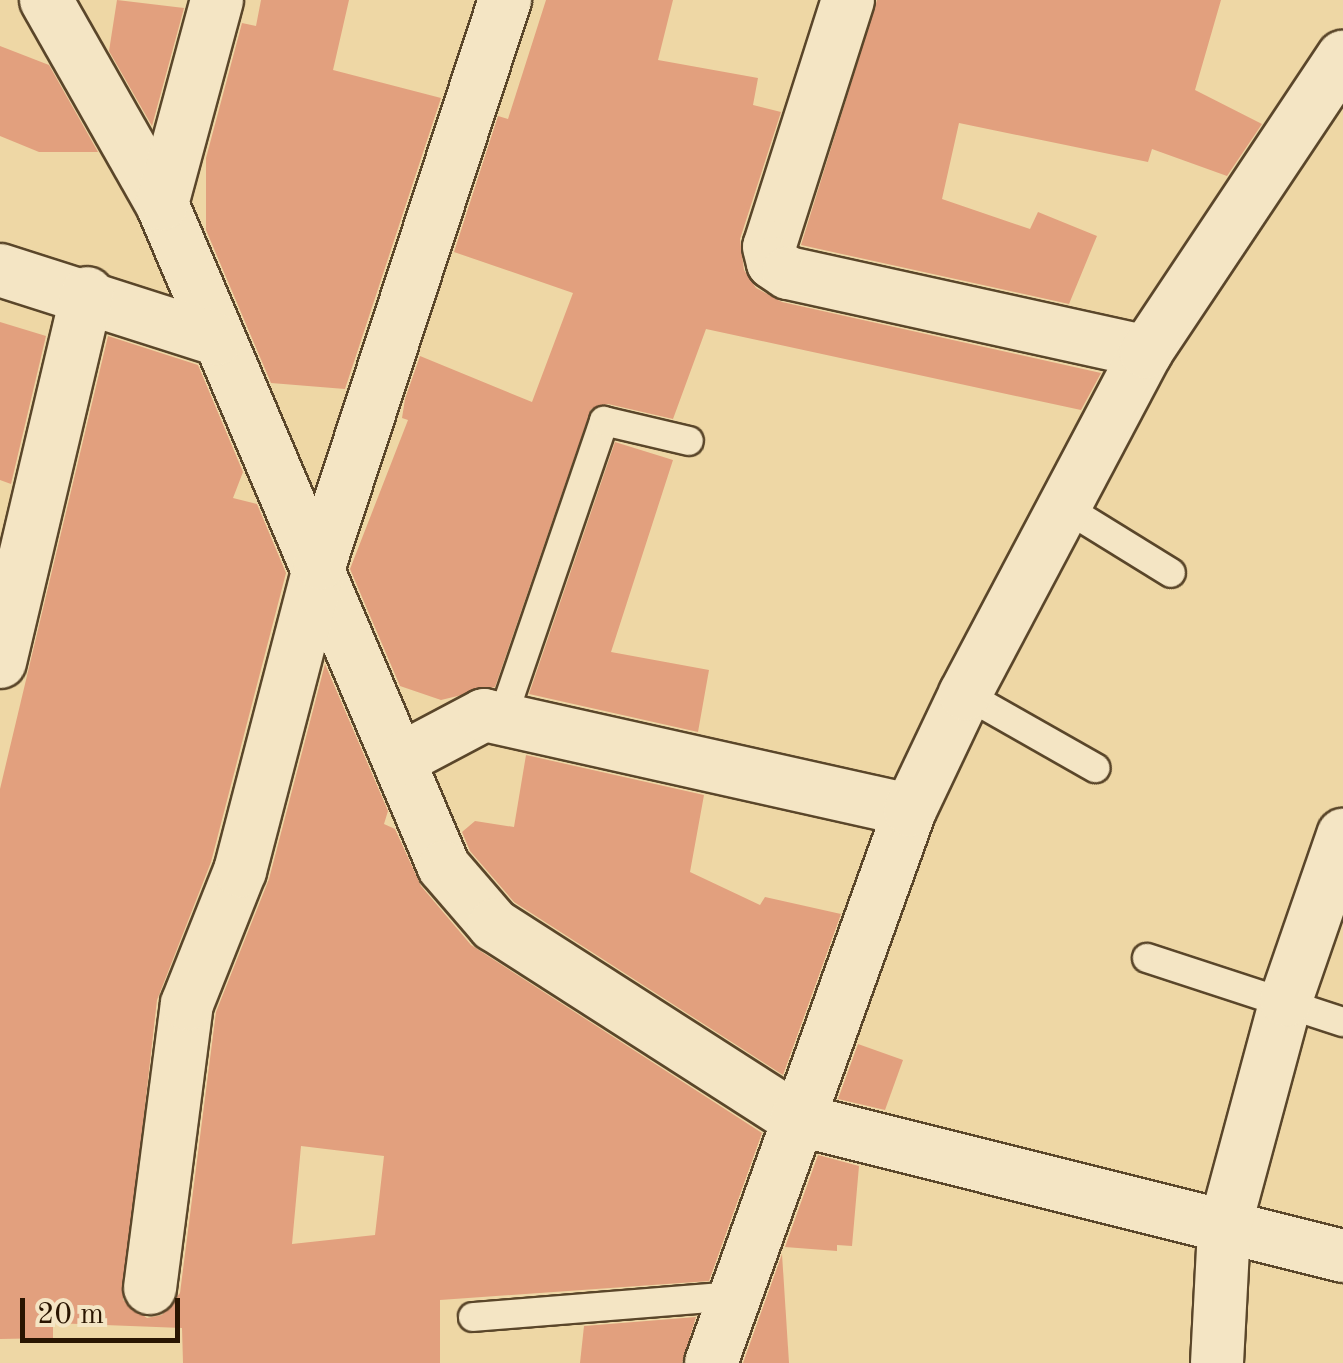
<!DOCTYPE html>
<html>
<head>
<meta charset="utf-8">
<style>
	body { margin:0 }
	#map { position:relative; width:1343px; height:1363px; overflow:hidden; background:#eed7a5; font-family:"Old Standard TT",serif }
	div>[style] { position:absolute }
	.building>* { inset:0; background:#e2a07e }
	.roads { filter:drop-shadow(2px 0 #5a462a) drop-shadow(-2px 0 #5a462a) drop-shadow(0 2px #5a462a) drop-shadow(0 -2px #5a462a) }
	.service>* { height:28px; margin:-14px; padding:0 14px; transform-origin:14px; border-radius:14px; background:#f4e5c4 }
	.minor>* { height:52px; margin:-26px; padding:0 26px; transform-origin:26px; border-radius:26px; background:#f4e5c4 }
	span { translate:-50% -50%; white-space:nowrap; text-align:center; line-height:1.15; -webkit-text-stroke:9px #f4e5c4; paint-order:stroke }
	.scale { position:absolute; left:20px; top:1298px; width:160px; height:45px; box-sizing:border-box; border:5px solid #291501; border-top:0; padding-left:12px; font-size:30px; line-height:35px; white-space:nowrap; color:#291501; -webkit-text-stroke:8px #f4e5c4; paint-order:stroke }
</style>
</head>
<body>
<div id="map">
	<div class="building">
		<div style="clip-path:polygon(117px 0,184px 8px,152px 126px,109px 51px)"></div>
		<div style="clip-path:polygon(261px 0,349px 0,333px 70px,441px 98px,345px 389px,271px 383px,206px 230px,206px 158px,242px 23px,256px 26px)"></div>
		<div style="clip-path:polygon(546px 0,673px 0,658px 60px,758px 78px,753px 105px,781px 112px,740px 239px,744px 270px,756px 288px,782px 302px,1101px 373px,1081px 410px,706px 329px,673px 419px,608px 404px,591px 409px,495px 687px,441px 700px,400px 686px,350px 569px,408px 420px,402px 418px,405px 399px,420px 356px,532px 402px,573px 293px,454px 252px,498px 116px,508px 119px)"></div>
		<div style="clip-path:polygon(877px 0,1221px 0,1195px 90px,1262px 124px,1227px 176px,1152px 149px,1148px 162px,959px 123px,942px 199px,1030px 229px,1038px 212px,1097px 236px,1069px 304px,801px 245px)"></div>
		<div style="clip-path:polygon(0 46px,49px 65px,98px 152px,39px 152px,0 136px)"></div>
		<div style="clip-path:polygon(0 322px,46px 336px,11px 484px,0 480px)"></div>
		<div style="clip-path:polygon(evenodd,108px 336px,198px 365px,243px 472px,233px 498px,257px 504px,286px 573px,211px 862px,157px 1000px,123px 1300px,147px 1318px,162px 1315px,180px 1293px,216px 1012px,269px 879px,325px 664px,388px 811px,384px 824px,395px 829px,421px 886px,471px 945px,762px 1133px,709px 1281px,440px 1300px,440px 1363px,183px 1363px,182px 1328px,53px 1323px,53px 1338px,0 1339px,0 789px,108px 336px,301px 1146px,384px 1156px,375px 1235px,292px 1244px,301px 1146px)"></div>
		<div style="clip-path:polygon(615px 442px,673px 460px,611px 652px,709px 670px,698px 732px,529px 694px)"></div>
		<div style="clip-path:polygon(526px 755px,704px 795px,690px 872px,760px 905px,765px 897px,841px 914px,783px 1075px,514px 902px,470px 851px,462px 832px,475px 821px,514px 827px)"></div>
		<div style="clip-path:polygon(858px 1044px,903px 1060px,885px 1110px,838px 1099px)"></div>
		<div style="clip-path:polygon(818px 1155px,859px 1166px,852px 1246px,837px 1245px,837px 1251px,785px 1247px)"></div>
		<div style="clip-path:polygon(782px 1254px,789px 1363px,743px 1363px)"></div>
		<div style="clip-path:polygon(696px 1317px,682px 1363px,580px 1363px,584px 1326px)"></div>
	</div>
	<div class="roads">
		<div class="service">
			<div style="left:1061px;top:505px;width:129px;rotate:31.7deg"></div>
			<div style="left:965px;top:694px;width:150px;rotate:29.6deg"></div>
			<div style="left:502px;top:719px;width:315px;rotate:-71.1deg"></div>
			<div style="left:604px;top:421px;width:87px;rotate:13.2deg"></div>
			<div style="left:1147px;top:958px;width:206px;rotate:18.1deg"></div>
			<div style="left:473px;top:1317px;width:264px;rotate:-4.6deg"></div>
		</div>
		<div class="minor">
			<div style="left:46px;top:0;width:235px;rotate:60.4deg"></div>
			<div style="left:162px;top:204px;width:720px;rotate:66.96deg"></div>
			<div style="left:444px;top:867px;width:77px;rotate:49.2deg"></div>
			<div style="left:494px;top:925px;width:359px;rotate:32.7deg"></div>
			<div style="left:796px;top:1119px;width:564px;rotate:14.06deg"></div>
			<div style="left:848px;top:0;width:259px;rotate:107.7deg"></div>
			<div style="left:769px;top:247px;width:16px;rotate:76deg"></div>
			<div style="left:773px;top:263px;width:18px;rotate:34deg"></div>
			<div style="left:788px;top:273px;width:367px;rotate:12.4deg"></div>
			<div style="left:162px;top:204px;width:211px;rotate:-74.9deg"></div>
			<div style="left:0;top:270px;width:227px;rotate:17.7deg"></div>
			<div style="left:0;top:662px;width:379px;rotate:-76.7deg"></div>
			<div style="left:401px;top:759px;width:94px;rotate:-27.9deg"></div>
			<div style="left:484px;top:715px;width:436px;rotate:12.6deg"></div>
			<div style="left:150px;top:1288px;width:286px;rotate:-82.6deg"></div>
			<div style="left:187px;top:1004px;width:143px;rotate:-68.3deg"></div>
			<div style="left:240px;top:871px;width:318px;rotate:-75.4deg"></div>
			<div style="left:320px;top:563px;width:593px;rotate:-71.81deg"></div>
			<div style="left:711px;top:1363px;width:588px;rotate:-70.21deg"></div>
			<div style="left:910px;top:810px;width:128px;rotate:-64.6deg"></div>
			<div style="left:965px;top:694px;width:387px;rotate:-62.1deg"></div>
			<div style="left:1146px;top:352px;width:355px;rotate:-56.3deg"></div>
			<div style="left:1217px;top:1363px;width:133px;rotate:-87deg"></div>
			<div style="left:1224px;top:1230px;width:238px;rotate:-74.9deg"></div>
			<div style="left:1286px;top:1000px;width:175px;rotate:-70.9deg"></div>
		</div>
	</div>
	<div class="scale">20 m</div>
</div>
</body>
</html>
